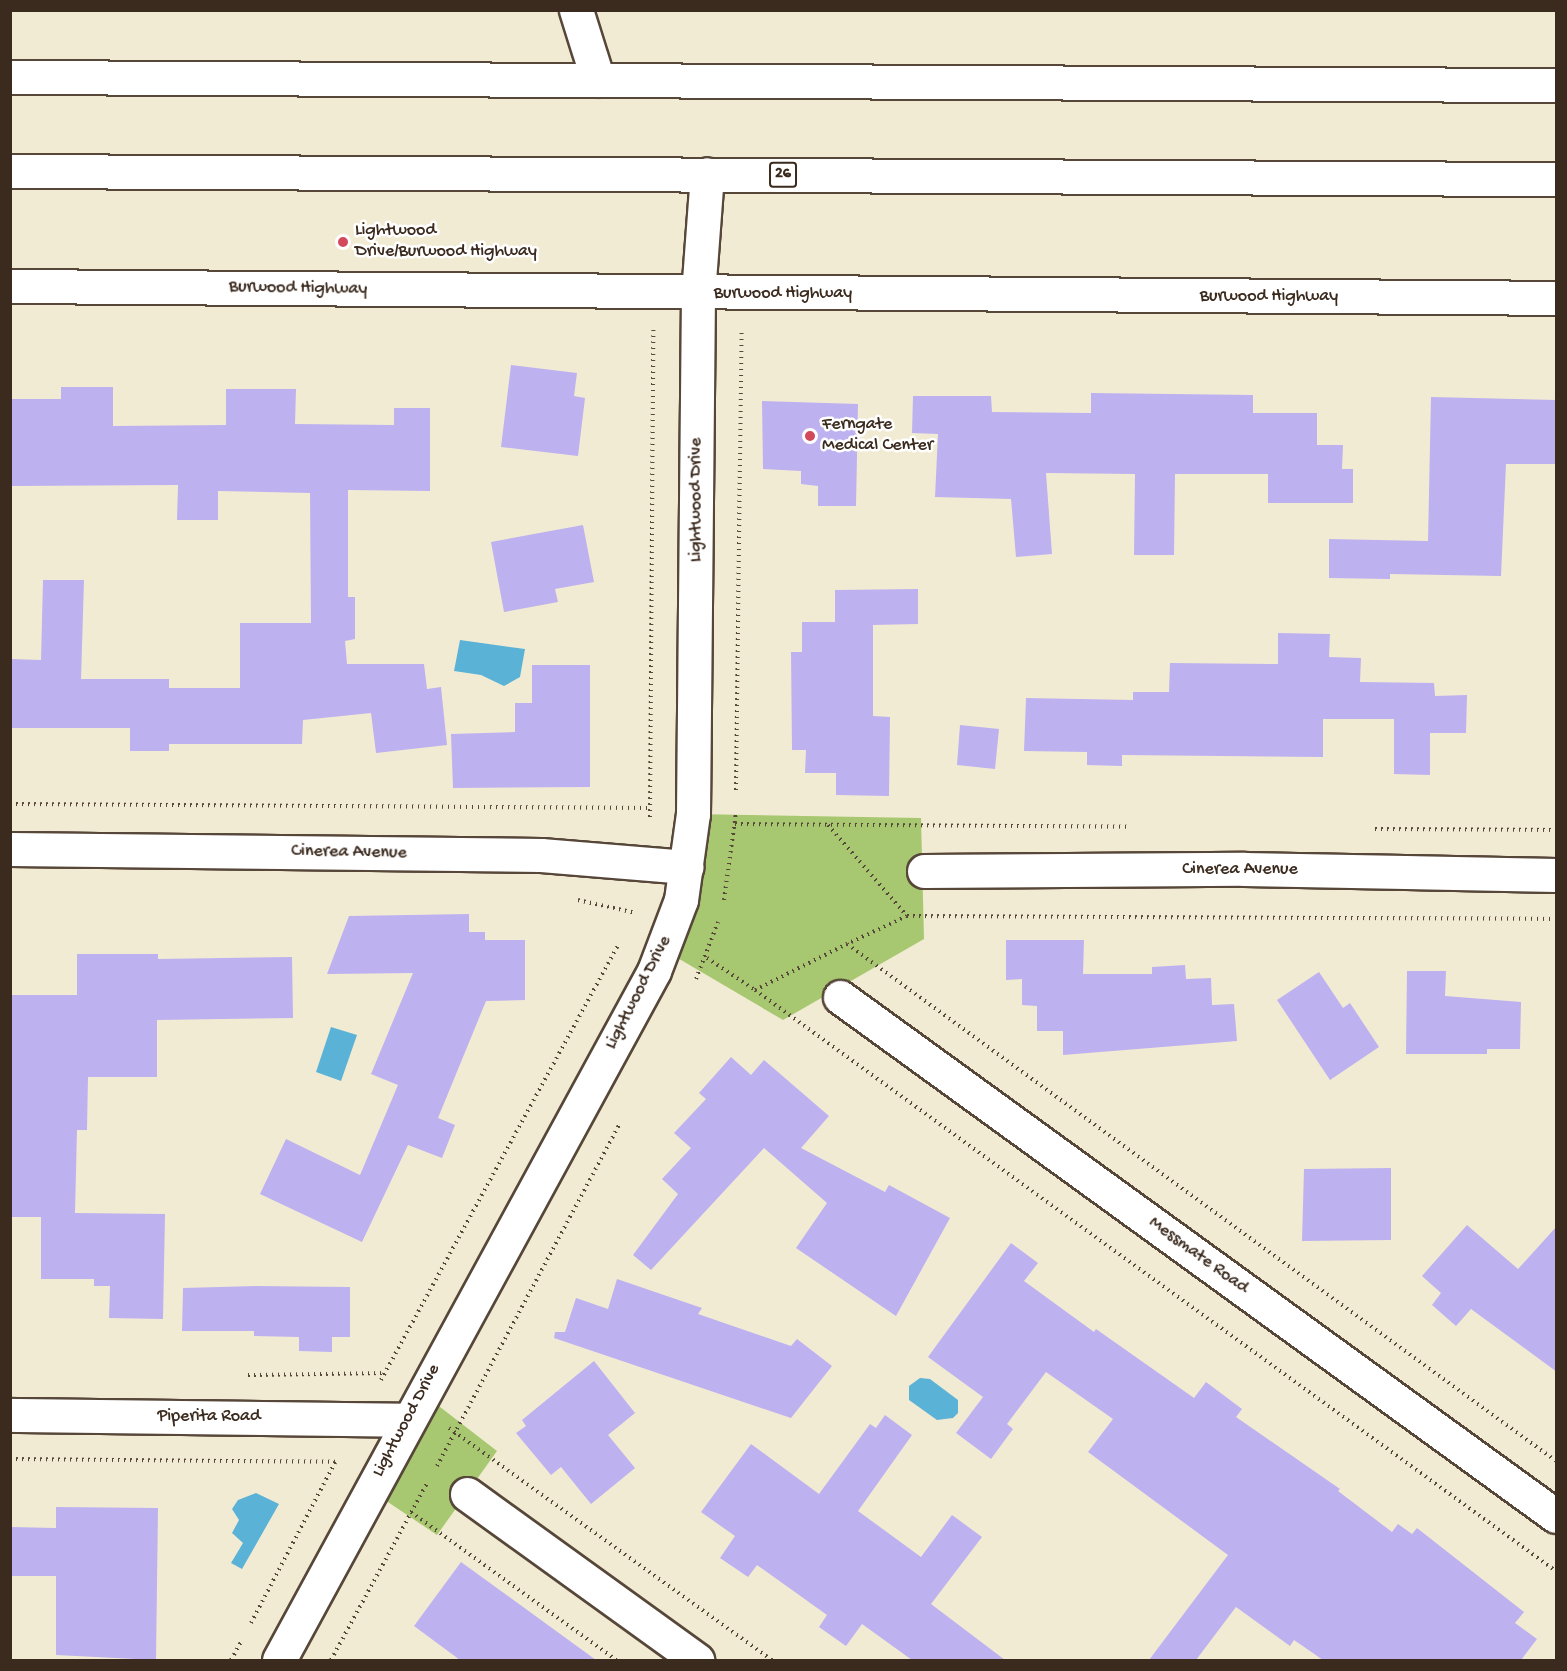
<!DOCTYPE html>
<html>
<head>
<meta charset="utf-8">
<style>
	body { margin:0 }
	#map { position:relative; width:1567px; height:1671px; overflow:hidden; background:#f2ebd4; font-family:"Gochi Hand",sans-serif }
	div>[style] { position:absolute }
	.green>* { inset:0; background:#a7c871 }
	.water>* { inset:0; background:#5bb2d7 }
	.building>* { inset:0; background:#bdb1f0 }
	.path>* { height:4px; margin-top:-2px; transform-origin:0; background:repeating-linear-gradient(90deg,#564739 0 1.5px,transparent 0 6px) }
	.roads { filter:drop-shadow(2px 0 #564739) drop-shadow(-2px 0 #564739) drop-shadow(0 2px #564739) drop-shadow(0 -2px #564739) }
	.minor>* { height:33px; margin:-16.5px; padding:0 16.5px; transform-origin:16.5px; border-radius:16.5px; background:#fff }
	.highway>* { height:33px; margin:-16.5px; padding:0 16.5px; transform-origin:16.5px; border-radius:16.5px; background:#fff }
	.dots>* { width:16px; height:16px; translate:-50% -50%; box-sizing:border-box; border:3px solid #fff; border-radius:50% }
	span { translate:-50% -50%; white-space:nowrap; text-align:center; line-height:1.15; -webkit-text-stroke:5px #fff; paint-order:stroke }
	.shield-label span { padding:2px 4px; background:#fff; border:2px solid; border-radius:4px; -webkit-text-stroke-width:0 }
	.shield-label { font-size:16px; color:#3b2a1e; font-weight:700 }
	.poi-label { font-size:18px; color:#3b2a1e }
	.left { translate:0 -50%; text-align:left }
	.street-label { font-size:18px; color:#3b2a1e }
	.frame { position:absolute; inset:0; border:12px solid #3b2a1e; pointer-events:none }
</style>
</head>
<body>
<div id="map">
	<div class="green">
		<div style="clip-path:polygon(693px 814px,921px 818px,924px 939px,783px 1020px,664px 950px)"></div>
		<div style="clip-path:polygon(422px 1393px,497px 1451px,437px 1535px,370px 1490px)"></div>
	</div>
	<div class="water">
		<div style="clip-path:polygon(460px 640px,525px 649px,520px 677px,504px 686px,481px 675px,454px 671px)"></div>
		<div style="clip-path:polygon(331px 1027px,357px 1035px,341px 1081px,316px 1072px)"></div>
		<div style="clip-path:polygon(920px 1378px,930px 1379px,958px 1400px,958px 1413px,953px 1418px,937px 1420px,909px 1400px,909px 1386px)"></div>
		<div style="clip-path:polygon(256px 1493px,279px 1504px,242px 1569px,231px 1563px,243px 1543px,232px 1533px,239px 1520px,232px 1509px,238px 1500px)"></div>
	</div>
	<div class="building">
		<div style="clip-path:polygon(511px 365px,577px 373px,574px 396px,585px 398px,578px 456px,501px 447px)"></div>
		<div style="clip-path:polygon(61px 387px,113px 387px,113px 426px,226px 425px,226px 389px,296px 389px,295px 424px,394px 425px,394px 408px,430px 408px,430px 491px,348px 490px,348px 597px,355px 597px,355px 639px,345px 641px,347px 664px,424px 664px,427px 689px,441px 687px,447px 745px,376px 753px,371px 713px,303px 720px,302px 744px,169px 744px,169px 751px,130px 751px,130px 728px,10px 728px,10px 659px,41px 660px,43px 580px,84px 580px,81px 679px,169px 679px,169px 688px,240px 688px,240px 623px,311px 623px,310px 493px,218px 491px,218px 520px,177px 520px,178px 485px,10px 486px,10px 399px,61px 399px)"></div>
		<div style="clip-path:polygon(1091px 393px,1253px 395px,1253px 413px,1317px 413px,1317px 445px,1343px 445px,1342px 469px,1353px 469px,1353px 503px,1268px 503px,1268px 474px,1175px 474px,1174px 555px,1134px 555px,1135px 474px,1046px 473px,1052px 554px,1016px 557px,1011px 499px,935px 497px,938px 434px,912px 433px,913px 396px,991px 396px,992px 412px,1091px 413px)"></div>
		<div style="clip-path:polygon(1431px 397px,1557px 400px,1557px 464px,1506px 464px,1501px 576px,1390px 574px,1390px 579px,1329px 578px,1329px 539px,1428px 541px)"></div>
		<div style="clip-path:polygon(762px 401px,858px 404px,856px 506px,818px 506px,818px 486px,801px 484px,801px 471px,763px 469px)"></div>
		<div style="clip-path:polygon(583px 525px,594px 582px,555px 589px,558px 602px,504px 612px,491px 542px)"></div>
		<div style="clip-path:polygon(918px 589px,918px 624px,873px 625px,873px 716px,890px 717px,889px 796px,836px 795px,836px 773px,805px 773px,806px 750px,792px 750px,791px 652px,802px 652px,802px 622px,835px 622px,835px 590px)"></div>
		<div style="clip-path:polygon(1278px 633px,1330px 634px,1329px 657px,1361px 658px,1360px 682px,1434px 683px,1435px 696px,1467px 695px,1466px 733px,1430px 733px,1430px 775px,1394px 774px,1394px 719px,1323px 719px,1323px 757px,1122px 755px,1122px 766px,1087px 765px,1087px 752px,1024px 751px,1026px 698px,1133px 700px,1133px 692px,1169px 692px,1170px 663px,1278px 664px)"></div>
		<div style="clip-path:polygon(532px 665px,590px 665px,590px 787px,453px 788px,451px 734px,515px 732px,515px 703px,532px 703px)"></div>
		<div style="clip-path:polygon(960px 725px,999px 729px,995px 769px,957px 765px)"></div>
		<div style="clip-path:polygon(469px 914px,469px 932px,485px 932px,485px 940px,525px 940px,525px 1000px,486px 1001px,438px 1118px,455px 1125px,442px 1158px,408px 1145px,362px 1242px,260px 1194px,286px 1139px,360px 1175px,398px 1085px,371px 1074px,413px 973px,327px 974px,349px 916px)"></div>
		<div style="clip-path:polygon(1006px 940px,1084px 940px,1083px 974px,1152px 974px,1152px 967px,1185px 965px,1186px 979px,1211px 978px,1212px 1005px,1234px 1004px,1237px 1041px,1063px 1055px,1063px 1031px,1037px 1031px,1037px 1006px,1022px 1005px,1022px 979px,1006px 980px)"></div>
		<div style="clip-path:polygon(77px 954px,158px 954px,158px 959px,292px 957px,293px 1018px,157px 1020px,157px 1077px,88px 1077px,87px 1130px,77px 1130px,75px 1213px,165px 1214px,163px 1319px,109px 1318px,110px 1286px,94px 1286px,94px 1279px,41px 1279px,41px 1217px,10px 1217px,10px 995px,77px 995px)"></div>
		<div style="clip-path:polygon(1407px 971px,1446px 971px,1445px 996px,1521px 1002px,1520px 1049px,1487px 1049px,1487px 1054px,1406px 1054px)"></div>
		<div style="clip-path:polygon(1319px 972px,1343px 1008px,1350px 1003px,1379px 1047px,1330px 1080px,1277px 1000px)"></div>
		<div style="clip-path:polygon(731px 1057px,751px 1075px,764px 1060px,829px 1116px,801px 1148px,885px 1192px,889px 1185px,950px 1218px,896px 1316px,796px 1248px,827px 1203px,764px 1148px,651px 1270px,633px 1255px,678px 1194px,662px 1179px,691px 1148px,674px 1133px,706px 1099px,699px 1093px)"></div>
		<div style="clip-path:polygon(1391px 1168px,1391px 1240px,1302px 1241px,1304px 1169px)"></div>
		<div style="clip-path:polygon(1467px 1225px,1518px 1269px,1557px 1226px,1557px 1372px,1471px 1309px,1456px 1326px,1432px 1305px,1441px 1293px,1422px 1276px)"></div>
		<div style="clip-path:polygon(1011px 1243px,1038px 1263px,1024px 1281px,1094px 1332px,1096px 1329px,1194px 1398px,1206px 1382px,1242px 1409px,1236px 1417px,1340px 1489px,1338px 1491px,1392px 1532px,1398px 1524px,1412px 1534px,1417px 1528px,1524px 1612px,1515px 1623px,1537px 1639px,1521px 1660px,1323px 1660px,1294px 1640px,1290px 1646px,1236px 1607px,1196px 1660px,1149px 1660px,1228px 1555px,1088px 1452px,1113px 1419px,1046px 1372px,1007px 1424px,1013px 1429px,991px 1459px,956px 1433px,983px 1397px,928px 1357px)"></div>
		<div style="clip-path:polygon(617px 1279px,702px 1308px,698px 1314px,791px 1346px,797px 1339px,832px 1366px,791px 1418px,554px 1338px,555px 1332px,565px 1332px,576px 1298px,608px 1309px)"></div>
		<div style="clip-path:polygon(255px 1286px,350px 1287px,350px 1337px,332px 1337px,332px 1352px,299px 1351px,299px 1337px,254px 1336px,254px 1331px,182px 1331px,183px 1288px)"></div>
		<div style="clip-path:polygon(594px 1361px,635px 1413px,608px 1435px,635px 1468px,591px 1504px,561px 1467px,551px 1475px,516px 1433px,526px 1426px,522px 1420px)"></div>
		<div style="clip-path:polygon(885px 1415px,912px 1435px,858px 1511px,921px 1557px,952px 1515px,982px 1537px,931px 1604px,1005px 1660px,912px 1660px,862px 1624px,846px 1646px,819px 1627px,827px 1615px,757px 1565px,748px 1577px,720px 1558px,735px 1536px,701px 1512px,751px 1444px,819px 1494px,870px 1424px,876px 1428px)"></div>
		<div style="clip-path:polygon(56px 1507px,158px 1508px,156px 1660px,56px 1655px,56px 1576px,10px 1576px,10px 1527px,56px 1528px)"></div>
		<div style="clip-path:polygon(461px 1562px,596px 1660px,460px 1660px,414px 1626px)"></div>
	</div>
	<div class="path">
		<div style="left:343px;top:242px;width:14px;rotate:21deg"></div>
		<div style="left:736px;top:790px;width:461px;rotate:-89.3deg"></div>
		<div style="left:10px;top:804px;width:640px;rotate:0.36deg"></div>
		<div style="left:650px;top:817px;width:487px;rotate:-89.6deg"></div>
		<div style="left:735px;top:824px;width:396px;rotate:0.4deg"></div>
		<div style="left:828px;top:825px;width:121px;rotate:49deg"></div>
		<div style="left:907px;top:916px;width:66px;rotate:155deg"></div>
		<div style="left:847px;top:944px;width:877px;rotate:36.1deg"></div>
		<div style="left:1375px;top:829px;width:181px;rotate:0.3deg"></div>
		<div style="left:578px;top:900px;width:59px;rotate:12.6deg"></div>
		<div style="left:724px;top:900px;width:89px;rotate:-82.2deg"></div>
		<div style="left:907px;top:916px;width:649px;rotate:0.26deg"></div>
		<div style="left:707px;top:958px;width:58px;rotate:33.7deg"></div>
		<div style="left:755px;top:990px;width:103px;rotate:-26.6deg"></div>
		<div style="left:696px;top:979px;width:61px;rotate:-68.9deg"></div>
		<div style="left:755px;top:990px;width:990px;rotate:35.96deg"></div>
		<div style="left:248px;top:1375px;width:137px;rotate:-0.8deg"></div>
		<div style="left:381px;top:1380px;width:497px;rotate:-61.4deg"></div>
		<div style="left:449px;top:1428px;width:398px;rotate:35.7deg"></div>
		<div style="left:10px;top:1459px;width:325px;rotate:0.5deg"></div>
		<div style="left:437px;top:1466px;width:389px;rotate:-61.9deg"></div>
		<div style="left:411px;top:1512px;width:253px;rotate:35.8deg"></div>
		<div style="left:251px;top:1623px;width:182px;rotate:-62.4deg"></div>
		<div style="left:231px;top:1660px;width:23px;rotate:-61deg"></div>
		<div style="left:331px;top:1660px;width:201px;rotate:-61.5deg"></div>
	</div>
	<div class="roads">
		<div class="minor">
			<div style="left:576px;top:10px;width:73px;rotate:72.6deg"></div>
			<div style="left:10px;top:286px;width:1546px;rotate:0.44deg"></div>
			<div style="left:10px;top:849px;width:531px;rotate:0.65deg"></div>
			<div style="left:541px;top:855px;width:146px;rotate:4.7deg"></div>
			<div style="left:924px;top:871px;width:320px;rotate:-0.4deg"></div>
			<div style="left:1244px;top:869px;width:312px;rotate:1.1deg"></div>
			<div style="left:840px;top:997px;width:884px;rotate:35.94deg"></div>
			<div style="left:10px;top:1415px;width:398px;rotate:0.7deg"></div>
			<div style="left:467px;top:1494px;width:284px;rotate:35.8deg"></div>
			<div style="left:279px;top:1660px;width:784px;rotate:-61.44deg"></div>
			<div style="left:654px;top:971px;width:76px;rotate:-69.2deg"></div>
			<div style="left:681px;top:900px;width:87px;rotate:-82.1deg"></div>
			<div style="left:693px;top:814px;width:520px;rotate:-89.45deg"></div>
			<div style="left:698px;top:294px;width:120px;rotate:-85.7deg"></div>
		</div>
		<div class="highway">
			<div style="left:10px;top:77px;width:1546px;rotate:0.3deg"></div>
			<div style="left:10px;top:171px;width:1546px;rotate:0.3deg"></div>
		</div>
	</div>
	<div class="dots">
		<div style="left:343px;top:242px;background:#d1495b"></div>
		<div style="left:810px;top:436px;background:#d1495b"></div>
	</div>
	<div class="shield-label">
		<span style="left:783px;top:175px">26</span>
	</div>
	<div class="poi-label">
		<span class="left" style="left:355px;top:242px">Lightwood<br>Drive/Burwood Highway</span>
		<span class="left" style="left:822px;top:436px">Ferngate<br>Medical Center</span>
	</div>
	<div class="street-label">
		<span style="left:298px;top:289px;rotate:1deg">Burwood Highway</span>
		<span style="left:783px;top:294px">Burwood Highway</span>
		<span style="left:1269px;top:297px">Burwood Highway</span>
		<span style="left:697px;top:500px;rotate:-90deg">Lightwood Drive</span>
		<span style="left:349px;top:853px;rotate:1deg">Cinerea Avenue</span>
		<span style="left:1240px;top:870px">Cinerea Avenue</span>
		<span style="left:639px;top:993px;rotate:-63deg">Lightwood Drive</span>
		<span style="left:1198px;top:1256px;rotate:36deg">Messmate Road</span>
		<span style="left:209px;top:1417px">Piperita Road</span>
		<span style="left:407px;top:1421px;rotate:-62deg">Lightwood Drive</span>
	</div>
	<div class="frame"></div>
</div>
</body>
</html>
